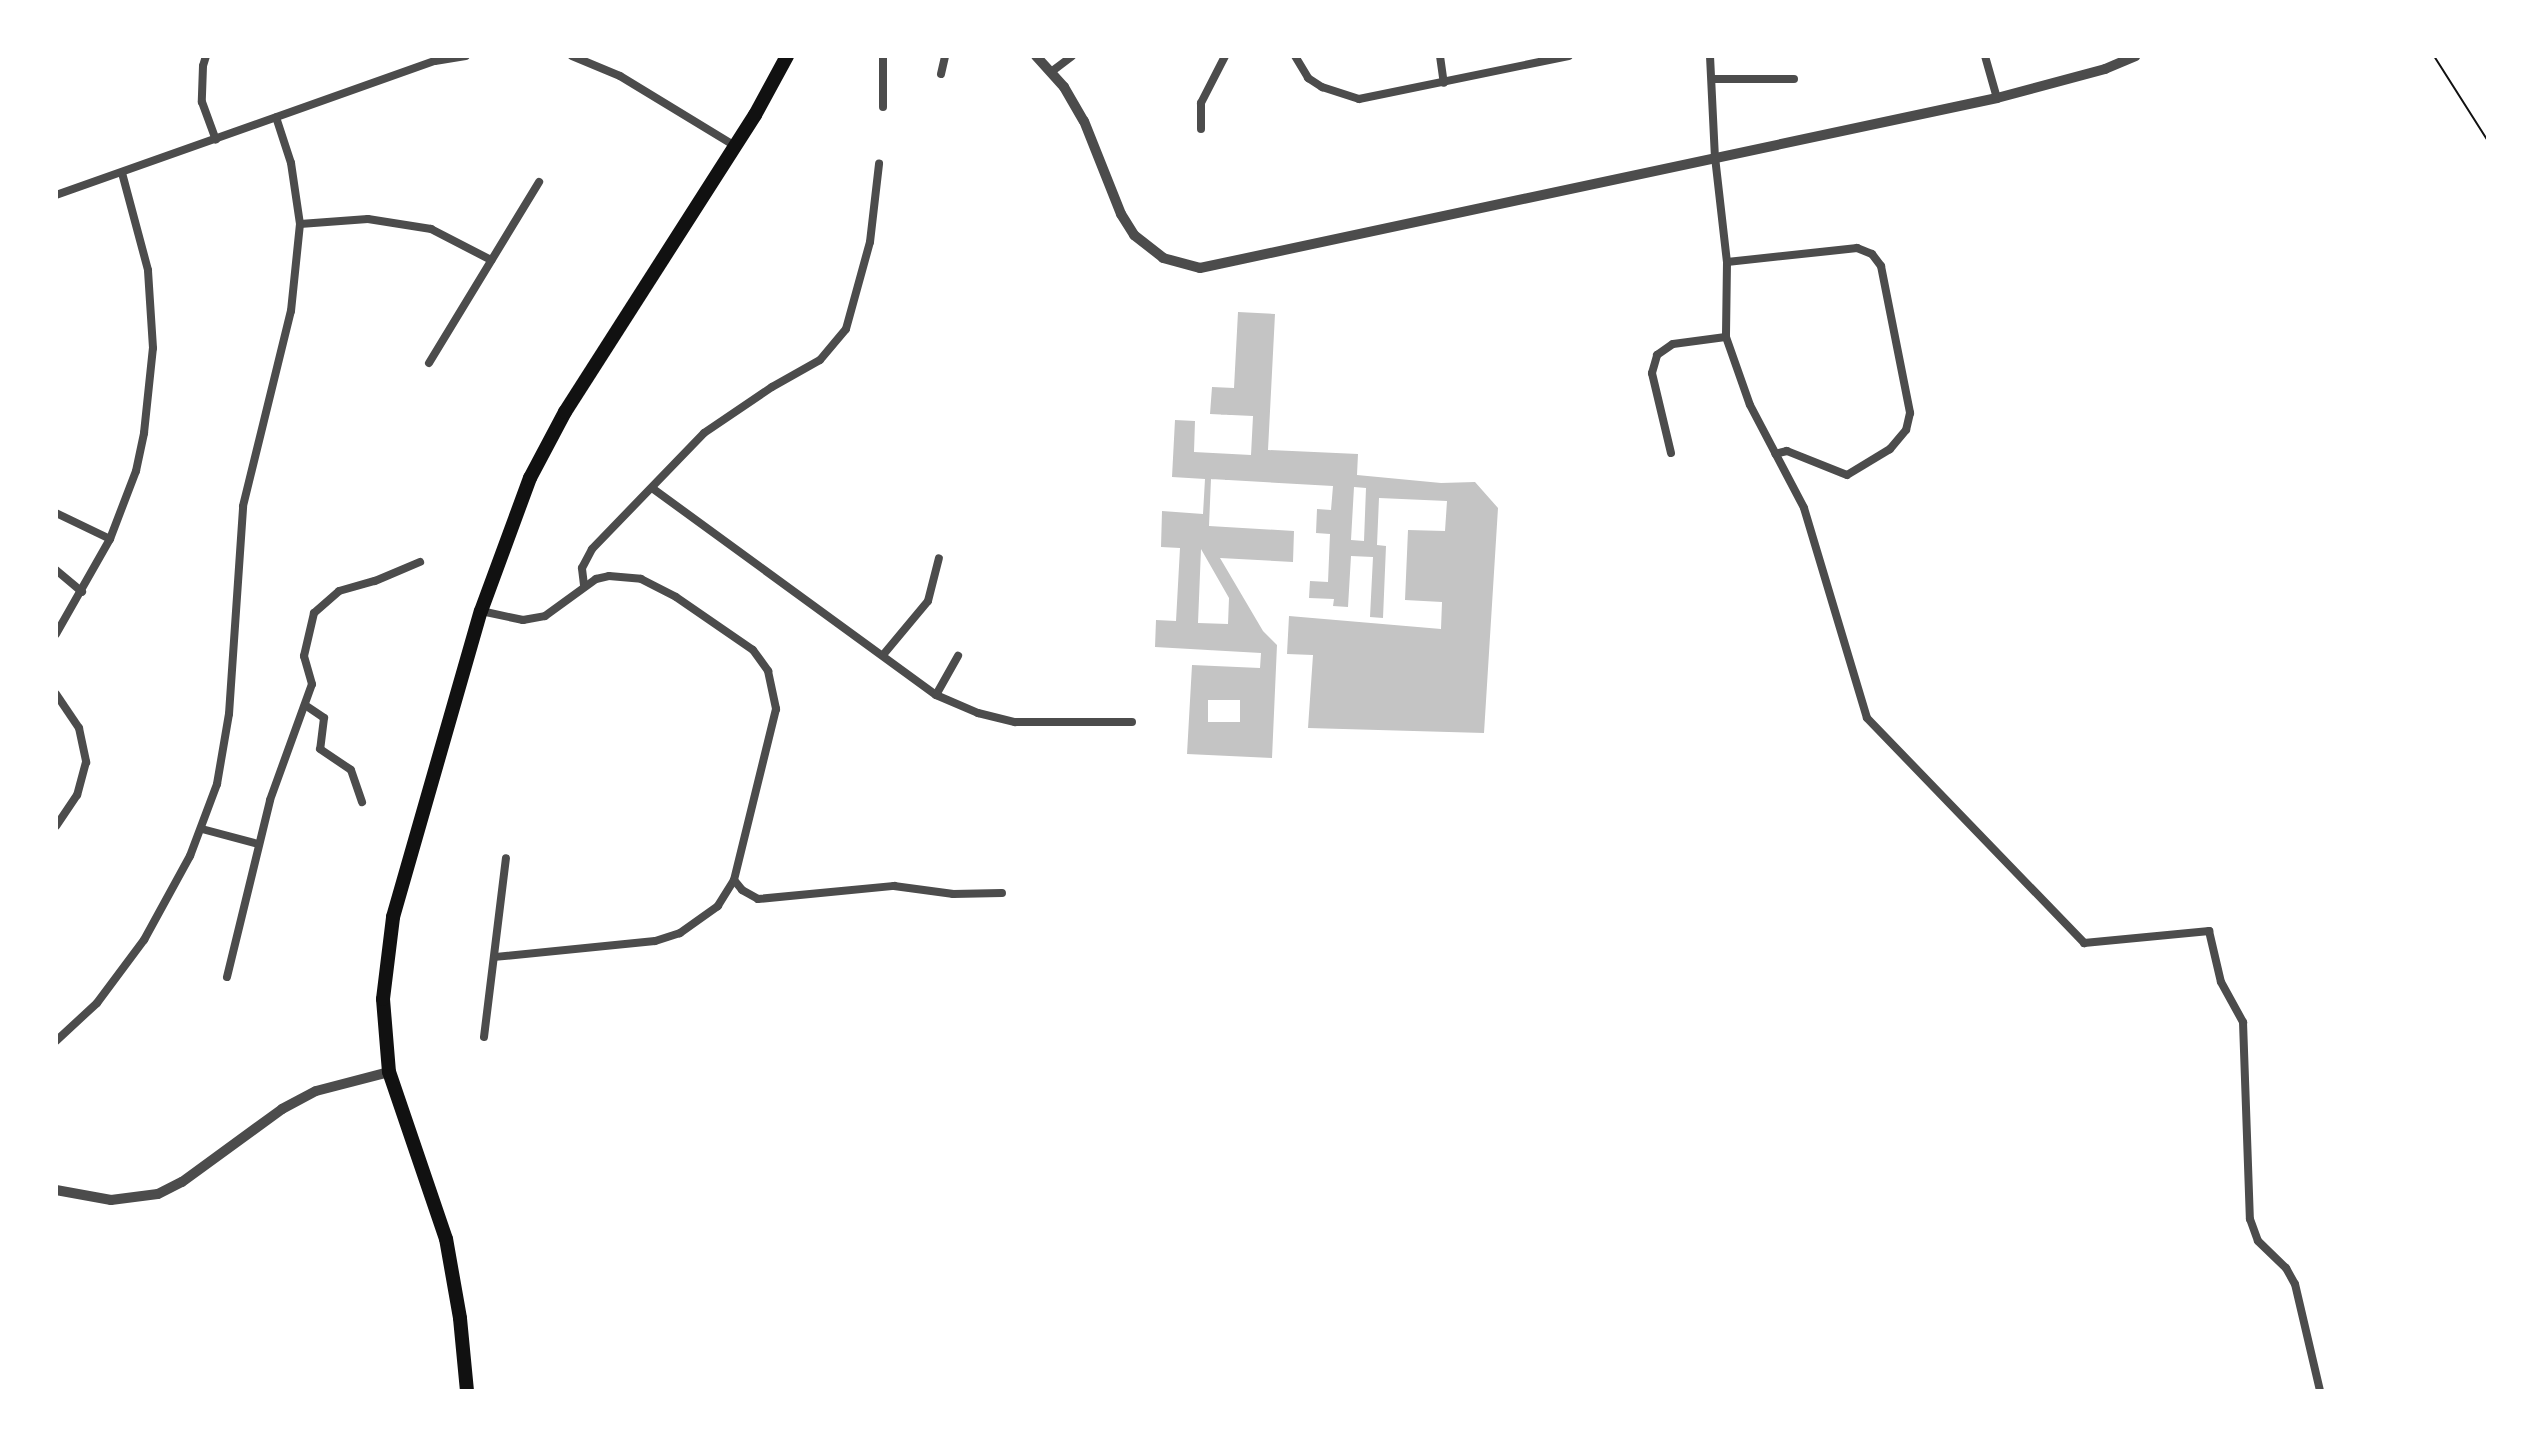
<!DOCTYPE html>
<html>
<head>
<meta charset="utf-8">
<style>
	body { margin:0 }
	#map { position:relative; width:2544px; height:1447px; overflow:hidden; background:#fff; font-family:"Archivo Narrow",sans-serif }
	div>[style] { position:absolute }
	.building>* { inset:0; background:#c4c4c4 }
	.path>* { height:2px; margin:-1px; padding:0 1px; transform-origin:1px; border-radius:1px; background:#111 }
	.minor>* { height:8px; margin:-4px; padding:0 4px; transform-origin:4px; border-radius:4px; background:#4c4c4c }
	.tertiary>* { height:10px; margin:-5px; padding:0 5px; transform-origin:5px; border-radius:5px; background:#4c4c4c }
	.trunk>* { height:14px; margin:-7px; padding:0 7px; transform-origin:7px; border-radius:7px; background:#111 }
	span { translate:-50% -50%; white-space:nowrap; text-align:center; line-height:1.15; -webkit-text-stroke:7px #fff; paint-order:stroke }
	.frame { position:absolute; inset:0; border:58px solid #fff; pointer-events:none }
</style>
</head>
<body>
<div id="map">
	<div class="building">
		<div style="clip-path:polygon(evenodd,1238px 312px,1275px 314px,1268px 450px,1358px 454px,1357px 475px,1441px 483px,1475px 482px,1498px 508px,1484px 733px,1308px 728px,1313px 655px,1287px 654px,1289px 616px,1441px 629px,1442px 602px,1405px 600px,1408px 530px,1445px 531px,1447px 501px,1379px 498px,1377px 545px,1386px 546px,1383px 618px,1370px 617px,1373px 557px,1351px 556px,1348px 607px,1333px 606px,1334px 599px,1309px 598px,1310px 581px,1328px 582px,1330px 534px,1316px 533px,1317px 509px,1331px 510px,1333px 486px,1211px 479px,1209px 526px,1294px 531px,1293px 562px,1220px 558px,1263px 631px,1277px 645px,1272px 758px,1187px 754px,1192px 665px,1260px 668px,1261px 653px,1155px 647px,1156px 620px,1176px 621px,1180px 548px,1161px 547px,1162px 511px,1203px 514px,1205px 479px,1172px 477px,1175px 420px,1195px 421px,1194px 452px,1251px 455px,1253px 416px,1210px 414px,1212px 387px,1234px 388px,1238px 312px,1354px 487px,1366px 488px,1364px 541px,1351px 540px,1354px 487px,1238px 312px,1201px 549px,1229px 598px,1228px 624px,1198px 623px,1201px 549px,1238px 312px,1208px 700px,1240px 700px,1240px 722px,1208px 722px,1208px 700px)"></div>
	</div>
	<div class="path">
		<div style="left:2434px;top:56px;width:101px;rotate:57.6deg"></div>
	</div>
	<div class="minor">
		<div style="left:206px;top:56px;width:10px;rotate:107deg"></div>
		<div style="left:203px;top:66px;width:36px;rotate:92deg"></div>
		<div style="left:202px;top:102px;width:40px;rotate:69.8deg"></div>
		<div style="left:572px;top:56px;width:52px;rotate:22.6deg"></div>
		<div style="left:620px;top:76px;width:135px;rotate:31.3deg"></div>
		<div style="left:1295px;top:56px;width:26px;rotate:59deg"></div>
		<div style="left:1308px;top:78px;width:17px;rotate:33deg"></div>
		<div style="left:1322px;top:87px;width:39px;rotate:18deg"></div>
		<div style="left:1359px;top:99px;width:214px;rotate:-11.6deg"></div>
		<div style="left:1440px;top:56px;width:27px;rotate:82deg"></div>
		<div style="left:1710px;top:56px;width:101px;rotate:87.2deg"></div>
		<div style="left:1715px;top:157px;width:106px;rotate:83.5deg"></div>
		<div style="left:1727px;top:262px;width:75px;rotate:90.8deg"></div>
		<div style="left:1726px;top:337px;width:72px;rotate:70.6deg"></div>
		<div style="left:1750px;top:405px;width:116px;rotate:62.3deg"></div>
		<div style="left:1804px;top:508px;width:219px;rotate:73.3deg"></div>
		<div style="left:1867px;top:718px;width:313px;rotate:46deg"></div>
		<div style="left:2084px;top:943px;width:126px;rotate:-5.5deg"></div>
		<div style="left:2209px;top:931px;width:52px;rotate:76.8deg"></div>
		<div style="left:2221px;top:982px;width:46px;rotate:61.2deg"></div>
		<div style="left:2243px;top:1022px;width:197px;rotate:88deg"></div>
		<div style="left:2250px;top:1219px;width:23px;rotate:70deg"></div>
		<div style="left:2258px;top:1241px;width:39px;rotate:44deg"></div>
		<div style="left:2286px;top:1268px;width:18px;rotate:61deg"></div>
		<div style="left:2295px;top:1284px;width:110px;rotate:76.8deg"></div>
		<div style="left:1985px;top:56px;width:44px;rotate:74.1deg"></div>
		<div style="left:1051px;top:72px;width:26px;rotate:-37deg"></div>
		<div style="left:941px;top:74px;width:18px;rotate:-77deg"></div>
		<div style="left:1712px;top:79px;width:82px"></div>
		<div style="left:883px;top:107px;width:51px;rotate:-90deg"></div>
		<div style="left:1201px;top:129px;width:26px;rotate:-90deg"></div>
		<div style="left:1201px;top:103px;width:53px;rotate:-62.9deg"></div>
		<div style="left:56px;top:195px;width:402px;rotate:-19.5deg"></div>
		<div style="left:435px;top:61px;width:31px;rotate:-9deg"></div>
		<div style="left:300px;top:224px;width:68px;rotate:-4.2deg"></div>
		<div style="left:368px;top:219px;width:64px;rotate:9deg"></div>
		<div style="left:431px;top:229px;width:68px;rotate:27.3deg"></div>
		<div style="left:1727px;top:262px;width:131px;rotate:-6.1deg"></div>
		<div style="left:1857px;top:248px;width:16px;rotate:22deg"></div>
		<div style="left:1872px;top:254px;width:15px;rotate:53deg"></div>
		<div style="left:1881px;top:266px;width:150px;rotate:78.8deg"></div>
		<div style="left:1910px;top:413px;width:17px;rotate:103deg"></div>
		<div style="left:1906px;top:430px;width:25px;rotate:130deg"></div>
		<div style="left:1890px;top:449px;width:50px;rotate:148.8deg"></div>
		<div style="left:1847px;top:475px;width:65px;rotate:-158.2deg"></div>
		<div style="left:1787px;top:451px;width:12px;rotate:166deg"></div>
		<div style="left:429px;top:363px;width:212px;rotate:-58.7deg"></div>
		<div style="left:1671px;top:453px;width:82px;rotate:-103.4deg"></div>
		<div style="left:1652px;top:373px;width:19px;rotate:-74deg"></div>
		<div style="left:1657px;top:355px;width:19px;rotate:-35deg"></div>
		<div style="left:1673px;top:344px;width:53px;rotate:-7.5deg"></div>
		<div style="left:652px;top:488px;width:351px;rotate:36.1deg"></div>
		<div style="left:936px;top:695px;width:46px;rotate:23.2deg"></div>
		<div style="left:978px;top:713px;width:38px;rotate:14deg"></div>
		<div style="left:1015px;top:722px;width:117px"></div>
		<div style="left:56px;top:513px;width:60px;rotate:25.7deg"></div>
		<div style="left:56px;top:570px;width:34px;rotate:40deg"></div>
		<div style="left:584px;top:585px;width:17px;rotate:-97deg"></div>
		<div style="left:582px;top:568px;width:21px;rotate:-62deg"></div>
		<div style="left:592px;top:549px;width:161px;rotate:-46deg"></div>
		<div style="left:704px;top:433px;width:82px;rotate:-34.1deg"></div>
		<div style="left:772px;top:387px;width:55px;rotate:-29.4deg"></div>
		<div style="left:820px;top:360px;width:40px;rotate:-50deg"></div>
		<div style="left:846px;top:329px;width:90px;rotate:-74.6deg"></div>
		<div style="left:870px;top:242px;width:79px;rotate:-83.4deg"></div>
		<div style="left:481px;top:611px;width:43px;rotate:12.1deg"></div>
		<div style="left:523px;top:620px;width:22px;rotate:-10deg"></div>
		<div style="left:545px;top:616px;width:63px;rotate:-36deg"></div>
		<div style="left:596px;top:579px;width:13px;rotate:-13deg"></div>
		<div style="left:609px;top:576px;width:32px;rotate:5deg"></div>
		<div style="left:641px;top:579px;width:39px;rotate:27deg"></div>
		<div style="left:676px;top:597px;width:93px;rotate:34.5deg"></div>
		<div style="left:753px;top:650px;width:26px;rotate:54deg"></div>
		<div style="left:768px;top:671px;width:39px;rotate:78deg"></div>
		<div style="left:776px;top:709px;width:176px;rotate:103.8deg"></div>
		<div style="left:734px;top:880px;width:31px;rotate:122deg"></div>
		<div style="left:718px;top:906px;width:47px;rotate:144.6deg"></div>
		<div style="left:680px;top:933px;width:26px;rotate:162deg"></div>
		<div style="left:655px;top:941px;width:160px;rotate:174.3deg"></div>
		<div style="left:56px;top:634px;width:109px;rotate:-60.4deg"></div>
		<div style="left:110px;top:539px;width:73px;rotate:-69.1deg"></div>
		<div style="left:136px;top:471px;width:39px;rotate:-78deg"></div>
		<div style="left:144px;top:433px;width:85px;rotate:-84deg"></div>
		<div style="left:153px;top:348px;width:78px;rotate:-93.7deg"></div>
		<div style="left:148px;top:270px;width:100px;rotate:-105deg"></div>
		<div style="left:883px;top:655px;width:70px;rotate:-50.2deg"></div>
		<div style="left:928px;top:601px;width:44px;rotate:-75.7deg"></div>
		<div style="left:56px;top:694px;width:41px;rotate:55.9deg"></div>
		<div style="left:79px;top:728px;width:35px;rotate:78deg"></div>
		<div style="left:86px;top:762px;width:34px;rotate:105deg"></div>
		<div style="left:77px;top:795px;width:37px;rotate:124deg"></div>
		<div style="left:936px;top:695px;width:45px;rotate:-60.6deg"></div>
		<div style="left:305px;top:705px;width:23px;rotate:34deg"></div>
		<div style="left:324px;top:718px;width:31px;rotate:97deg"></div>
		<div style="left:320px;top:749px;width:37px;rotate:34deg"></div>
		<div style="left:351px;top:770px;width:34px;rotate:71deg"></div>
		<div style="left:202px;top:829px;width:58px;rotate:15deg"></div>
		<div style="left:734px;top:880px;width:13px;rotate:51deg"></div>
		<div style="left:742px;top:890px;width:18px;rotate:29deg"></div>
		<div style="left:758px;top:899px;width:137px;rotate:-5.5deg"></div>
		<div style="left:894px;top:886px;width:60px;rotate:7.7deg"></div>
		<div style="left:953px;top:894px;width:49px;rotate:-1.2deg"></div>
		<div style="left:227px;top:977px;width:182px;rotate:-76.3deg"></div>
		<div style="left:270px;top:800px;width:123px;rotate:-70.1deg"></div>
		<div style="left:312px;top:684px;width:29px;rotate:-106deg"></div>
		<div style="left:304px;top:656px;width:44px;rotate:-76.9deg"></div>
		<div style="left:314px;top:613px;width:33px;rotate:-41deg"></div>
		<div style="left:339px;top:591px;width:37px;rotate:-16deg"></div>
		<div style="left:375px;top:581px;width:49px;rotate:-22.9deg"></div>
		<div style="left:484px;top:1037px;width:180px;rotate:-83deg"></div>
		<div style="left:56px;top:1041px;width:56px;rotate:-42.8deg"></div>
		<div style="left:97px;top:1003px;width:79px;rotate:-53.3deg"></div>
		<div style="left:144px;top:940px;width:96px;rotate:-61.3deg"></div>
		<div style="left:190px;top:856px;width:77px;rotate:-69.4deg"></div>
		<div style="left:217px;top:784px;width:71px;rotate:-80.3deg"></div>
		<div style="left:229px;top:714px;width:208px;rotate:-86.1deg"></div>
		<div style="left:243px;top:506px;width:201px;rotate:-76.2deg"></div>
		<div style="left:291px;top:311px;width:87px;rotate:-84.1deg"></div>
		<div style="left:300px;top:224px;width:62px;rotate:-98.4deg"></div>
		<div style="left:291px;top:163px;width:48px;rotate:-108.1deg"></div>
	</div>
	<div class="tertiary">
		<div style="left:1036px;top:56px;width:42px;rotate:47.9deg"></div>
		<div style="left:1064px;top:87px;width:39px;rotate:60deg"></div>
		<div style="left:1084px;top:121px;width:100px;rotate:68.3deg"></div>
		<div style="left:1121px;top:214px;width:25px;rotate:58deg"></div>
		<div style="left:1134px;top:235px;width:37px;rotate:38deg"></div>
		<div style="left:1163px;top:258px;width:38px;rotate:15deg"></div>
		<div style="left:1200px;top:268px;width:815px;rotate:-12.04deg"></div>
		<div style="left:1997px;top:98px;width:112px;rotate:-15deg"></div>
		<div style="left:2105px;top:69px;width:33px;rotate:-23deg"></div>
		<div style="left:56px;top:1190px;width:56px;rotate:10.3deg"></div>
		<div style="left:111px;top:1200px;width:47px;rotate:-7.3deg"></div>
		<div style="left:158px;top:1194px;width:27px;rotate:-27deg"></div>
		<div style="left:182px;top:1182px;width:124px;rotate:-36.1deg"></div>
		<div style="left:282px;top:1109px;width:38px;rotate:-28deg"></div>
		<div style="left:316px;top:1091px;width:75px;rotate:-14.6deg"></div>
	</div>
	<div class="trunk">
		<div style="left:467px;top:1391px;width:73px;rotate:-95.5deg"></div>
		<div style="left:460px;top:1318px;width:80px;rotate:-100deg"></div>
		<div style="left:446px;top:1239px;width:176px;rotate:-108.8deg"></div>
		<div style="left:389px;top:1072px;width:73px;rotate:-94.7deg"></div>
		<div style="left:383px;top:999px;width:83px;rotate:-83deg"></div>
		<div style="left:393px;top:917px;width:318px;rotate:-74deg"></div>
		<div style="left:481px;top:611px;width:142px;rotate:-69.8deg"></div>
		<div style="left:530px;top:478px;width:75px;rotate:-62.1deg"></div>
		<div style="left:565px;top:412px;width:353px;rotate:-57.4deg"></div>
		<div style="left:755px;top:115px;width:67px;rotate:-61.5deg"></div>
	</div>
	<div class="frame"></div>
</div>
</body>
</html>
